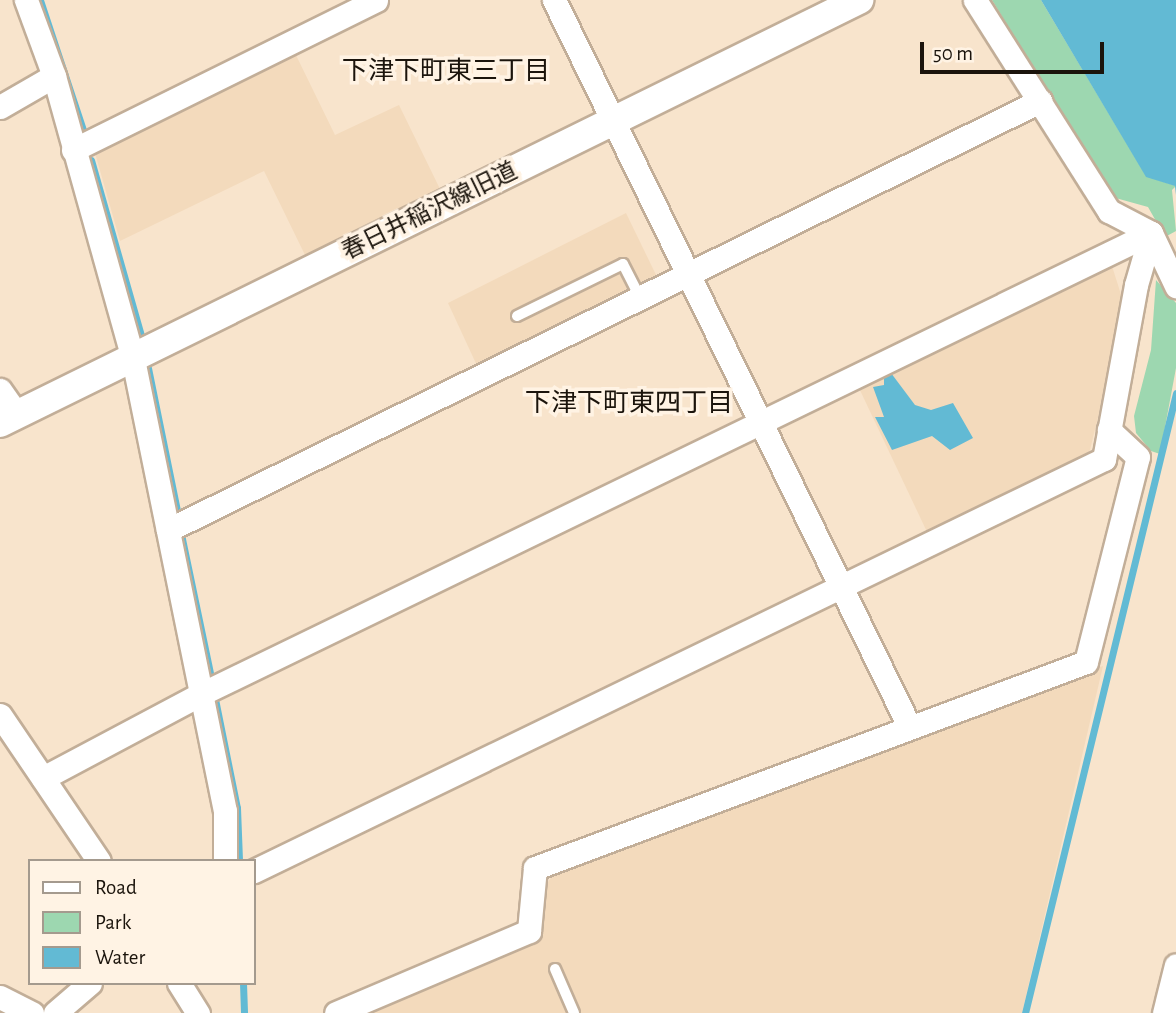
<!DOCTYPE html>
<html>
<head>
<meta charset="utf-8">
<style>
	body { margin:0 }
	#map { position:relative; width:1176px; height:1013px; overflow:hidden; background:#f8e4cc; font-family:"Alegreya Sans","Noto Sans JP",sans-serif }
	div>[style] { position:absolute }
	.built>* { inset:0; background:#f3dabc }
	.green>* { inset:0; background:#9dd7b0 }
	.water>* { inset:0; background:#62bad4 }
	.stream>* { height:7px; margin:-3.5px; padding:0 3.5px; transform-origin:3.5px; border-radius:3.5px; background:#62bad4 }
	.roads { filter:drop-shadow(2px 0 #c2ae98) drop-shadow(-2px 0 #c2ae98) drop-shadow(0 2px #c2ae98) drop-shadow(0 -2px #c2ae98) }
	.service>* { height:10px; margin:-5px; padding:0 5px; transform-origin:5px; border-radius:5px; background:#fff }
	.minor>* { height:23px; margin:-11.5px; padding:0 11.5px; transform-origin:11.5px; border-radius:11.5px; background:#fff }
	.tertiary>* { height:28px; margin:-14px; padding:0 14px; transform-origin:14px; border-radius:14px; background:#fff }
	span { translate:-50% -50%; white-space:nowrap; text-align:center; line-height:1.15; -webkit-text-stroke:7px #fff3e4; paint-order:stroke }
	.street-label { font-size:24px; color:#1b140c }
	.neighbourhood-label { font-size:26px; color:#1b140c }
	.legend { position:absolute; left:28px; top:859px; width:228px; height:126px; box-sizing:border-box; background:#fff3e4; border:2px solid #a49a8e; margin:0; padding:9px 12px; list-style:none; font-size:21px; color:#1b140c }
	.legend li { display:flex; align-items:center; gap:14px; height:35px }
	.legend b { width:35px; border:2px solid #a49a8e }
	.scale { position:absolute; left:920px; top:42px; width:184px; height:32px; box-sizing:border-box; border:4px solid #1b140c; border-top:0; padding-left:9px; font-size:21px; line-height:24px; white-space:nowrap; color:#1b140c; -webkit-text-stroke:5px #fff3e4; paint-order:stroke }
</style>
</head>
<body>
<div id="map">
	<div class="built">
		<div style="clip-path:polygon(293px 49px,335px 135px,399px 105px,440px 189px,305px 255px,264px 171px,120px 241px,93px 146px)"></div>
		<div style="clip-path:polygon(626px 213px,659px 281px,479px 370px,448px 303px)"></div>
		<div style="clip-path:polygon(1111px 263px,1125px 307px,1088px 458px,928px 534px,858px 386px)"></div>
		<div style="clip-path:polygon(1103px 666px,1022px 1013px,372px 1013px,540px 940px,544px 887px,557px 870px)"></div>
	</div>
	<div class="green">
		<div style="clip-path:polygon(992px 0,1041px 0,1146px 176px,1176px 186px,1172px 190px,1176px 231px,1165px 237px,1148px 207px,1112px 197px)"></div>
		<div style="clip-path:polygon(1156px 280px,1176px 303px,1176px 368px,1160px 454px,1151px 451px,1136px 433px,1134px 416px,1151px 350px)"></div>
	</div>
	<div class="water">
		<div style="clip-path:polygon(1041px 0,1176px 0,1176px 195px,1175px 186px,1146px 177px)"></div>
		<div style="clip-path:polygon(891px 373px,915px 405px,931px 410px,953px 403px,973px 438px,950px 450px,932px 436px,892px 450px,875px 417px,884px 417px,873px 387px,884px 385px,884px 377px)"></div>
	</div>
	<div class="stream">
		<div style="left:40px;top:0;width:140px;rotate:71.7deg"></div>
		<div style="left:91px;top:160px;width:182px;rotate:74.1deg"></div>
		<div style="left:148px;top:368px;width:151px;rotate:78.5deg"></div>
		<div style="left:181px;top:534px;width:146px;rotate:78.2deg"></div>
		<div style="left:215px;top:699px;width:111px;rotate:78.6deg"></div>
		<div style="left:237px;top:808px;width:53px;rotate:87.8deg"></div>
		<div style="left:243px;top:983px;width:30px;rotate:88deg"></div>
		<div style="left:1025px;top:1013px;width:638px;rotate:-76.31deg"></div>
	</div>
	<div class="roads">
		<div class="service">
			<div style="left:517px;top:316px;width:118px;rotate:-26.1deg"></div>
			<div style="left:623px;top:264px;width:38px;rotate:63deg"></div>
			<div style="left:555px;top:969px;width:48px;rotate:66.6deg"></div>
		</div>
		<div class="minor">
			<div style="left:26px;top:0;width:81px;rotate:69.8deg"></div>
			<div style="left:54px;top:76px;width:294px;rotate:74.4deg"></div>
			<div style="left:133px;top:359px;width:461px;rotate:78.5deg"></div>
			<div style="left:225px;top:811px;width:50px;rotate:90deg"></div>
			<div style="left:554px;top:0;width:810px;rotate:63.94deg"></div>
			<div style="left:975px;top:0;width:250px;rotate:57.6deg"></div>
			<div style="left:1109px;top:211px;width:47px;rotate:27.6deg"></div>
			<div style="left:1151px;top:233px;width:59px;rotate:64.7deg"></div>
			<div style="left:0;top:107px;width:62px;rotate:-29.9deg"></div>
			<div style="left:73px;top:150px;width:338px;rotate:-26.3deg"></div>
			<div style="left:0;top:390px;width:29px;rotate:55deg"></div>
			<div style="left:168px;top:530px;width:972px;rotate:-26.2deg"></div>
			<div style="left:0;top:715px;width:176px;rotate:55.9deg"></div>
			<div style="left:43px;top:778px;width:179px;rotate:-28deg"></div>
			<div style="left:201px;top:694px;width:1056px;rotate:-25.89deg"></div>
			<div style="left:1151px;top:233px;width:54px;rotate:106.1deg"></div>
			<div style="left:1136px;top:285px;width:177px;rotate:100.4deg"></div>
			<div style="left:1104px;top:459px;width:945px;rotate:154.14deg"></div>
			<div style="left:179px;top:983px;width:36px;rotate:58deg"></div>
			<div style="left:0;top:997px;width:36px;rotate:27deg"></div>
			<div style="left:55px;top:1013px;width:46px;rotate:-40.6deg"></div>
			<div style="left:336px;top:1013px;width:210px;rotate:-23deg"></div>
			<div style="left:529px;top:931px;width:63px;rotate:-84.6deg"></div>
			<div style="left:535px;top:868px;width:588px;rotate:-20.5deg"></div>
			<div style="left:1086px;top:662px;width:211px;rotate:-75.8deg"></div>
			<div style="left:1138px;top:457px;width:40px;rotate:-137deg"></div>
			<div style="left:1164px;top:1013px;width:49px;rotate:-76deg"></div>
		</div>
		<div class="tertiary">
			<div style="left:0;top:423px;width:958px;rotate:-26.22deg"></div>
		</div>
	</div>
	<div class="street-label">
		<span style="left:430px;top:212px;rotate:-26deg">春日井稲沢線旧道</span>
	</div>
	<div class="neighbourhood-label">
		<span style="left:446px;top:72px">下津下町東三丁目</span>
		<span style="left:629px;top:404px">下津下町東四丁目</span>
	</div>
	<ul class="legend">
	<li><b style="height:9px;background:#fff"></b>Road</li>
	<li><b style="height:19px;background:#9dd7b0"></b>Park</li>
	<li><b style="height:19px;background:#62bad4"></b>Water</li>
	</ul>
	<div class="scale">50 m</div>
</div>
</body>
</html>
